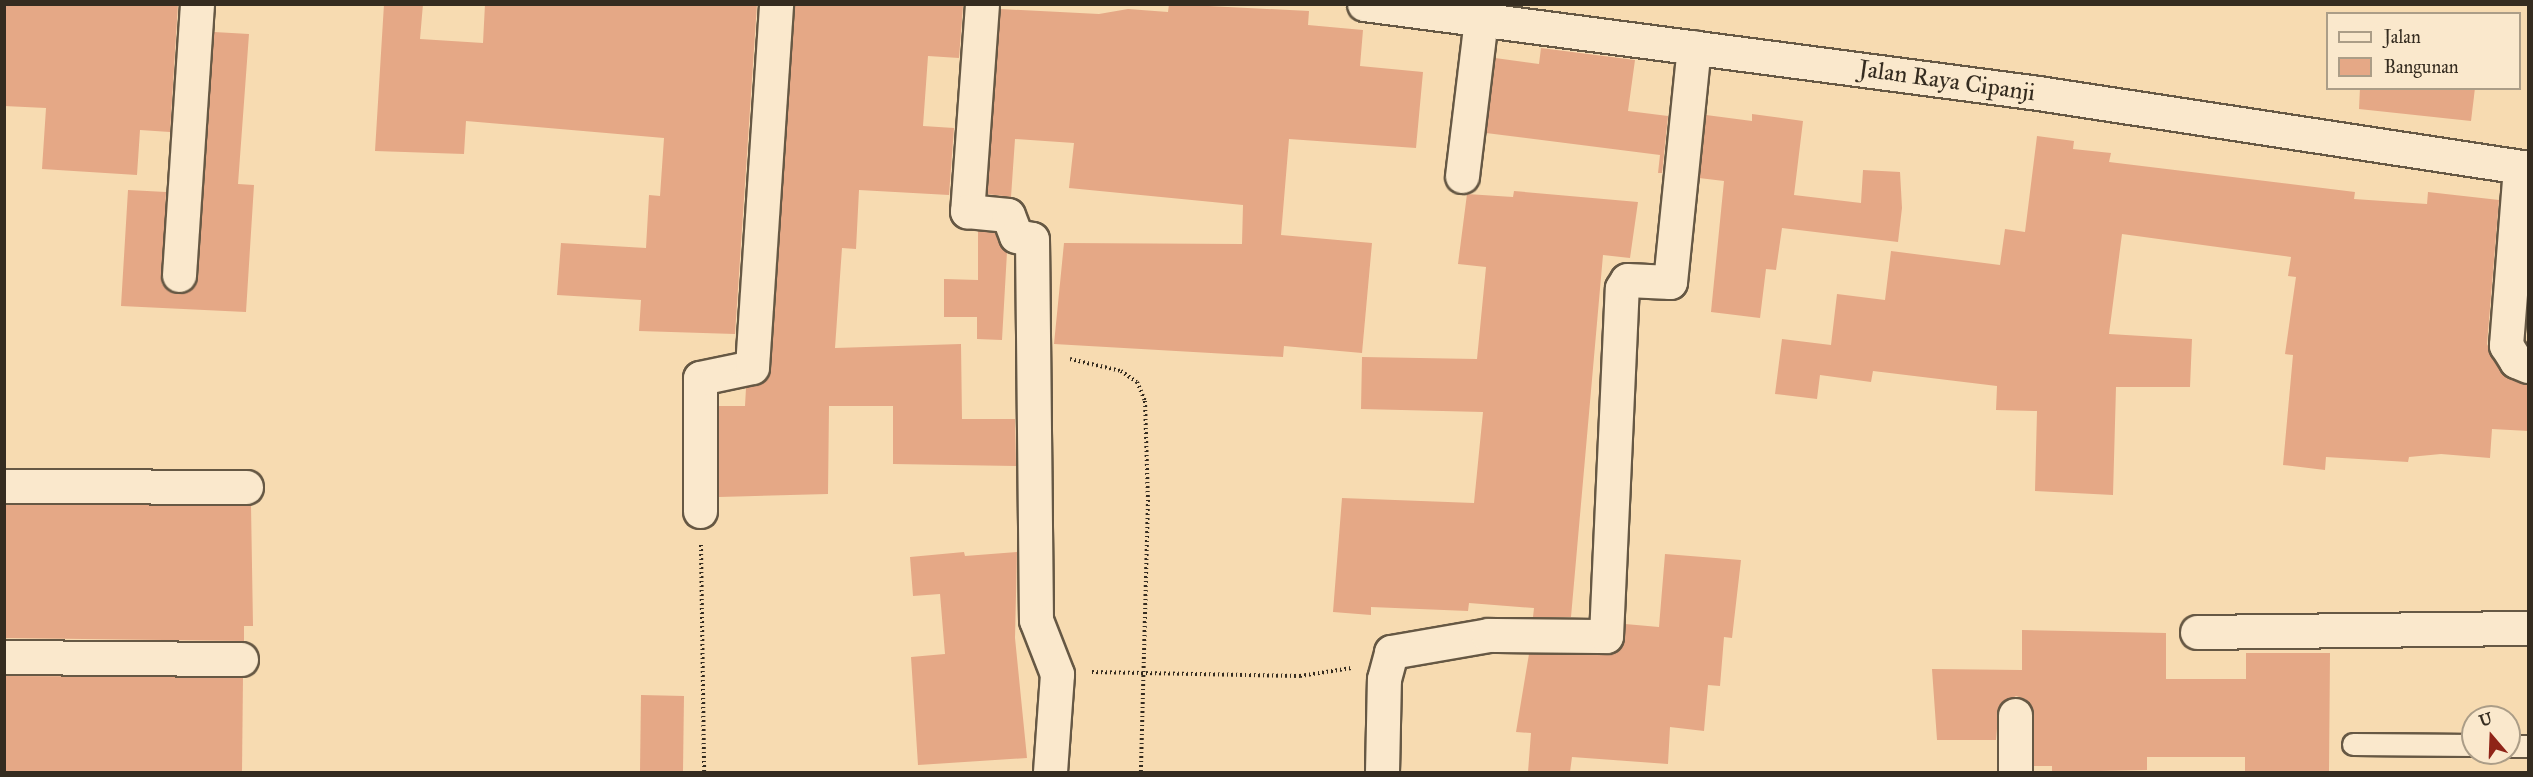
<!DOCTYPE html>
<html>
<head>
<meta charset="utf-8">
<style>
	body { margin:0 }
	#map { position:relative; width:2533px; height:777px; overflow:hidden; background:#f7dbb1; font-family:"IM FELL Great Primer",serif }
	div>[style] { position:absolute }
	.building>* { inset:0; background:#e5a886 }
	.path>* { height:4px; margin-top:-2px; transform-origin:0; background:repeating-linear-gradient(90deg,#352c20 0 1.5px,transparent 0 4.5px) }
	.roads { filter:drop-shadow(2px 0 #665844) drop-shadow(-2px 0 #665844) drop-shadow(0 2px #665844) drop-shadow(0 -2px #665844) }
	.lane>* { height:21px; margin:-10.5px; padding:0 10.5px; transform-origin:10.5px; border-radius:10.5px; background:#fae8cc }
	.street>* { height:33px; margin:-16.5px; padding:0 16.5px; transform-origin:16.5px; border-radius:16.5px; background:#fae8cc }
	.secondary>* { height:33px; margin:-16.5px; padding:0 16.5px; transform-origin:16.5px; border-radius:16.5px; background:#fae8cc }
	span { translate:-50% -50%; white-space:nowrap; text-align:center; line-height:1.15; -webkit-text-stroke:6px #fae8cc; paint-order:stroke }
	.street-label { font-size:24px; color:#352c20 }
	.frame { position:absolute; inset:0; border:6px solid #352c20; pointer-events:none }
	.legend { position:absolute; left:2326px; top:12px; width:195px; height:78px; box-sizing:border-box; background:#fae8cc; border:2px solid #ab9d87; margin:0; padding:8px 10px; list-style:none; font-size:18px; color:#352c20 }
	.legend li { display:flex; align-items:center; gap:12px; height:30px }
	.legend b { width:30px; border:2px solid #ab9d87 }
	.north { position:absolute; left:2461px; top:705px; width:60px; height:60px; box-sizing:border-box; background:#fae8cc; border:2px solid #ab9d87; border-radius:50%; rotate:341deg; font-size:16px; font-weight:700; line-height:24px; text-align:center; color:#352c20 }
	.north::after { content:''; display:block; margin:auto; width:21px; height:27px; background:#8f2418; clip-path:polygon(50% 0,100% 100%,50% 72%,0 100%) }
</style>
</head>
<body>
<div id="map">
	<div class="building">
		<div style="clip-path:polygon(4px 4px,178px 4px,170px 132px,140px 130px,137px 175px,42px 169px,46px 108px,4px 106px)"></div>
		<div style="clip-path:polygon(384px 4px,423px 4px,420px 39px,483px 43px,485px 4px,757px 4px,735px 334px,639px 331px,641px 300px,557px 295px,561px 243px,646px 248px,649px 195px,660px 196px,664px 138px,466px 121px,464px 154px,375px 151px)"></div>
		<div style="clip-path:polygon(795px 4px,963px 6px,959px 58px,928px 56px,923px 126px,954px 128px,949px 195px,859px 190px,856px 249px,842px 248px,835px 348px,961px 344px,962px 419px,1015px 419px,1016px 466px,893px 464px,893px 406px,829px 406px,828px 494px,719px 497px,719px 406px,745px 406px,746px 388px,766px 380px,771px 368px)"></div>
		<div style="clip-path:polygon(1169px 4px,1309px 11px,1308px 25px,1363px 30px,1360px 66px,1423px 72px,1416px 148px,1289px 139px,1281px 235px,1372px 243px,1362px 353px,1284px 346px,1283px 357px,1054px 344px,1064px 243px,1242px 244px,1243px 205px,1069px 188px,1074px 143px,1015px 139px,1011px 197px,987px 194px,1000px 9px,1099px 14px,1128px 9px,1168px 12px)"></div>
		<div style="clip-path:polygon(214px 32px,249px 34px,238px 184px,254px 185px,246px 312px,121px 306px,128px 190px,166px 192px,162px 284px,178px 294px,188px 291px,198px 277px)"></div>
		<div style="clip-path:polygon(1541px 48px,1635px 60px,1628px 111px,1668px 116px,1662px 173px,1658px 173px,1660px 155px,1486px 133px,1495px 58px,1539px 64px)"></div>
		<div style="clip-path:polygon(2360px 88px,2475px 88px,2471px 121px,2359px 109px)"></div>
		<div style="clip-path:polygon(1752px 114px,1803px 121px,1794px 195px,1861px 203px,1863px 170px,1900px 172px,1902px 208px,1898px 242px,1782px 228px,1776px 270px,1766px 269px,1760px 318px,1711px 312px,1724px 181px,1699px 178px,1706px 115px,1752px 121px)"></div>
		<div style="clip-path:polygon(2037px 136px,2074px 141px,2073px 149px,2111px 153px,2109px 162px,2355px 192px,2354px 199px,2427px 204px,2428px 192px,2499px 200px,2487px 344px,2501px 371px,2529px 384px,2529px 431px,2492px 429px,2490px 458px,2441px 454px,2409px 457px,2408px 462px,2326px 457px,2325px 470px,2283px 465px,2293px 355px,2285px 354px,2296px 277px,2288px 276px,2291px 257px,2122px 234px,2109px 334px,2192px 339px,2190px 387px,2116px 387px,2113px 495px,2035px 491px,2037px 411px,1996px 410px,1997px 386px,1873px 371px,1871px 382px,1820px 375px,1817px 399px,1775px 394px,1782px 339px,1831px 345px,1837px 294px,1885px 300px,1891px 251px,2000px 265px,2005px 229px,2025px 232px)"></div>
		<div style="clip-path:polygon(1514px 191px,1638px 202px,1630px 258px,1603px 255px,1571px 617px,1533px 617px,1534px 608px,1469px 603px,1468px 611px,1371px 607px,1371px 615px,1333px 612px,1342px 498px,1474px 503px,1483px 412px,1361px 409px,1362px 357px,1477px 359px,1486px 267px,1458px 264px,1467px 194px,1513px 197px)"></div>
		<div style="clip-path:polygon(978px 231px,995px 233px,1007px 252px,1002px 340px,977px 339px,977px 317px,944px 317px,944px 279px,978px 280px)"></div>
		<div style="clip-path:polygon(4px 505px,251px 505px,253px 626px,244px 626px,244px 641px,4px 638px)"></div>
		<div style="clip-path:polygon(964px 552px,965px 556px,1017px 552px,1015px 638px,1027px 758px,918px 765px,911px 657px,945px 654px,940px 594px,913px 596px,910px 557px)"></div>
		<div style="clip-path:polygon(1665px 554px,1741px 560px,1732px 638px,1724px 637px,1720px 686px,1708px 685px,1704px 731px,1670px 727px,1668px 764px,1572px 757px,1570px 772px,1528px 772px,1531px 733px,1516px 732px,1529px 654px,1606px 655px,1622px 645px,1625px 624px,1659px 627px)"></div>
		<div style="clip-path:polygon(2022px 630px,2166px 633px,2166px 679px,2246px 679px,2246px 653px,2330px 653px,2329px 772px,2245px 772px,2245px 757px,2147px 757px,2147px 770px,2052px 772px,2052px 766px,2034px 766px,2034px 714px,2025px 699px,2016px 696px,1999px 706px,1996px 740px,1937px 740px,1932px 669px,2022px 670px)"></div>
		<div style="clip-path:polygon(4px 676px,243px 677px,242px 772px,4px 772px)"></div>
		<div style="clip-path:polygon(641px 695px,684px 696px,683px 771px,640px 771px)"></div>
	</div>
	<div class="path">
		<div style="left:1070px;top:359px;width:52px;rotate:13.2deg"></div>
		<div style="left:1121px;top:371px;width:19px;rotate:35deg"></div>
		<div style="left:1137px;top:382px;width:21px;rotate:67deg"></div>
		<div style="left:1145px;top:401px;width:99px;rotate:88.3deg"></div>
		<div style="left:1148px;top:500px;width:272px;rotate:91.5deg"></div>
		<div style="left:701px;top:545px;width:227px;rotate:89.2deg"></div>
		<div style="left:1092px;top:672px;width:208px;rotate:1.1deg"></div>
		<div style="left:1300px;top:676px;width:52px;rotate:-8.9deg"></div>
	</div>
	<div class="roads">
		<div class="lane">
			<div style="left:2353px;top:744px;width:120px;rotate:0.5deg"></div>
			<div style="left:2509px;top:746px;width:19px"></div>
		</div>
		<div class="street">
			<div style="left:982px;top:4px;width:208px;rotate:94.1deg"></div>
			<div style="left:967px;top:211px;width:41px;rotate:5.6deg"></div>
			<div style="left:1008px;top:215px;width:22px;rotate:69deg"></div>
			<div style="left:1016px;top:236px;width:16px;rotate:11deg"></div>
			<div style="left:1032px;top:239px;width:381px;rotate:89.4deg"></div>
			<div style="left:1036px;top:620px;width:58px;rotate:68.7deg"></div>
			<div style="left:1057px;top:674px;width:98px;rotate:94.1deg"></div>
			<div style="left:2520px;top:167px;width:179px;rotate:94.5deg"></div>
			<div style="left:2506px;top:345px;width:19px;rotate:58deg"></div>
			<div style="left:2516px;top:361px;width:13px;rotate:23deg"></div>
			<div style="left:1462px;top:176px;width:157px;rotate:-83.1deg"></div>
			<div style="left:179px;top:275px;width:272px;rotate:-86.2deg"></div>
			<div style="left:4px;top:486px;width:242px;rotate:0.2deg"></div>
			<div style="left:700px;top:511px;width:133px;rotate:-90deg"></div>
			<div style="left:700px;top:378px;width:53px;rotate:-11.9deg"></div>
			<div style="left:752px;top:367px;width:364px;rotate:-86.2deg"></div>
			<div style="left:2197px;top:632px;width:331px;rotate:-0.7deg"></div>
			<div style="left:4px;top:657px;width:237px;rotate:0.5deg"></div>
			<div style="left:1382px;top:772px;width:93px;rotate:-88.8deg"></div>
			<div style="left:1384px;top:679px;width:28px;rotate:-75deg"></div>
			<div style="left:1391px;top:652px;width:98px;rotate:-9.9deg"></div>
			<div style="left:1488px;top:635px;width:118px;rotate:0.5deg"></div>
			<div style="left:1606px;top:636px;width:348px;rotate:-87.4deg"></div>
			<div style="left:1622px;top:288px;width:9px;rotate:-58deg"></div>
			<div style="left:1627px;top:280px;width:43px;rotate:2.7deg"></div>
			<div style="left:1670px;top:282px;width:236px;rotate:-84.2deg"></div>
			<div style="left:2015px;top:772px;width:57px;rotate:-90deg"></div>
		</div>
		<div class="secondary">
			<div style="left:1364px;top:4px;width:680px;rotate:7.52deg"></div>
			<div style="left:2038px;top:93px;width:496px;rotate:8.7deg"></div>
		</div>
	</div>
	<div class="street-label">
		<span style="left:1947px;top:81px;rotate:8deg">Jalan Raya Cipanji</span>
	</div>
	<div class="frame"></div>
	<ul class="legend">
	<li><b style="height:8px;background:#fae8cc"></b>Jalan</li>
	<li><b style="height:16px;background:#e5a886"></b>Bangunan</li>
	</ul>
	<div class="north">U</div>
</div>
</body>
</html>
